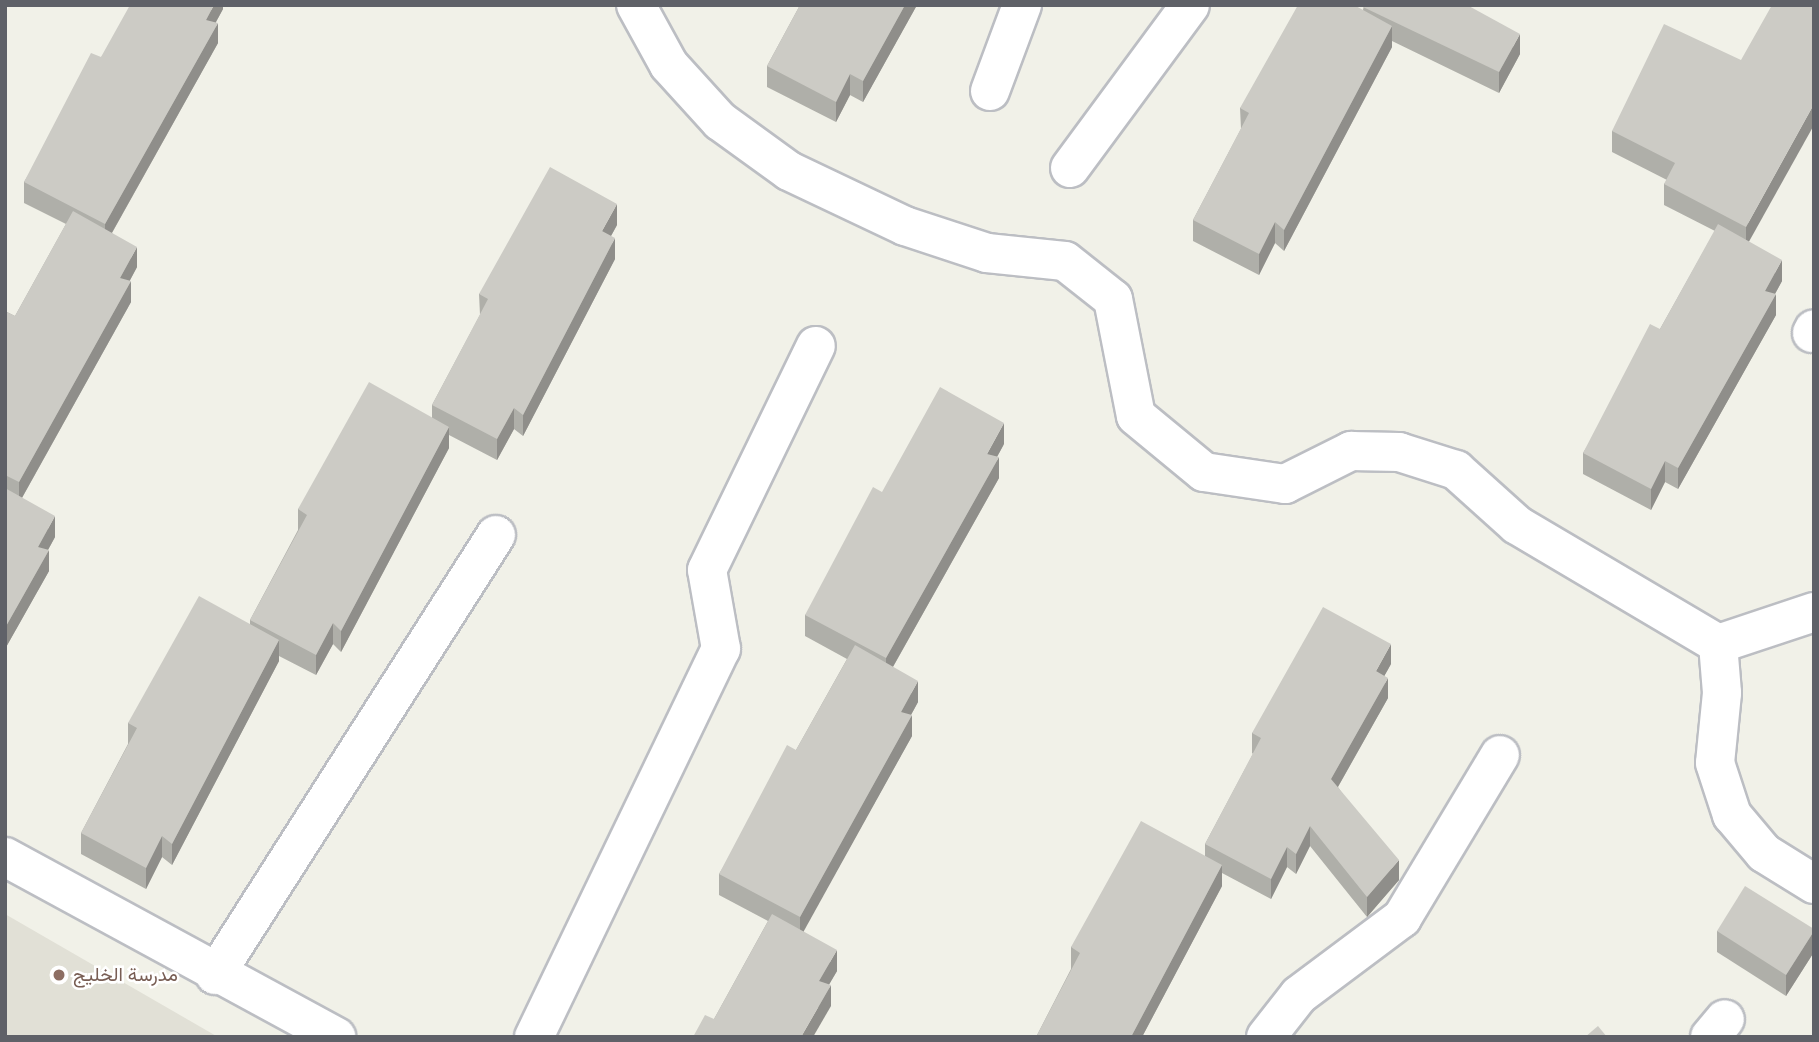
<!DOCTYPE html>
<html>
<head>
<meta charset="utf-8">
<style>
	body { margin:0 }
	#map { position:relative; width:1819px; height:1042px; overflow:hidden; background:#f1f1e8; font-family:Montserrat,Vazirmatn,sans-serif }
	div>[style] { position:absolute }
	.education>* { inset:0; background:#e1e0d6 }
	.roads { filter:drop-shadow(2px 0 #bcbec3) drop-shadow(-2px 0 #bcbec3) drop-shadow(0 2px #bcbec3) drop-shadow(0 -2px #bcbec3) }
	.minor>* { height:38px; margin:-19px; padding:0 19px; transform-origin:19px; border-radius:19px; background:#fff }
	.wall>* { inset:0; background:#afafa9 }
	.shaded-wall>* { inset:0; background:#8f8e8a }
	.building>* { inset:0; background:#cccbc5 }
	.dots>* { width:19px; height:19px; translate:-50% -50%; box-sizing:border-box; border:4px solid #fff; border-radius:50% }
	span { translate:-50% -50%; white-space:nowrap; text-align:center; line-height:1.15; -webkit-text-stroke:5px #fff; paint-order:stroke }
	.education-label { font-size:19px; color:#785e54 }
	.left { translate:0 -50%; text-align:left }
	.frame { position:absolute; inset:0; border:7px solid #5f6168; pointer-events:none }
</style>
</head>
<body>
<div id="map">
	<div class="education">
		<div style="clip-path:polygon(5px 914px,218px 1037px,5px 1037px)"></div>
	</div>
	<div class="roads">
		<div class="minor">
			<div style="left:636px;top:5px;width:68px;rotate:61.2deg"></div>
			<div style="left:669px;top:65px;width:76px;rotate:47.7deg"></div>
			<div style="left:720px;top:121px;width:85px;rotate:35.9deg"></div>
			<div style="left:789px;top:171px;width:128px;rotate:25.4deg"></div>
			<div style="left:905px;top:226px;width:86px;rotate:18.2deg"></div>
			<div style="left:987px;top:253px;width:78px;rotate:5.9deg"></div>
			<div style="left:1065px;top:261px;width:61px;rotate:38.4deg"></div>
			<div style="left:1113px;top:299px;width:119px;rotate:78.9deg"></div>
			<div style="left:1136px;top:416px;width:88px;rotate:39.5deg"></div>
			<div style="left:1204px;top:472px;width:82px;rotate:8.4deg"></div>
			<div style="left:1285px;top:484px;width:74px;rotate:-26.6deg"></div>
			<div style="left:1351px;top:451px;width:48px;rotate:1.2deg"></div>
			<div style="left:1399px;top:452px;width:60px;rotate:17.5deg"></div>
			<div style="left:1456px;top:470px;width:82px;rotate:42deg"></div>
			<div style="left:1517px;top:525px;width:234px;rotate:30.6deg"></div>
			<div style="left:1718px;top:644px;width:49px;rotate:85.3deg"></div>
			<div style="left:1722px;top:693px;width:70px;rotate:95.7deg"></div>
			<div style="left:1715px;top:763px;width:55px;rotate:71.9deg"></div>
			<div style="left:1732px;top:815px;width:50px;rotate:49.9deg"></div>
			<div style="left:1764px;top:853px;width:59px;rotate:31.8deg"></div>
			<div style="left:990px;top:91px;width:92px;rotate:-69.6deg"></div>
			<div style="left:1070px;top:168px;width:202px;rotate:-53.6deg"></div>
			<div style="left:1812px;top:333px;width:4px;rotate:-63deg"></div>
			<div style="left:1718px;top:644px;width:101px;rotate:-18.4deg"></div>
			<div style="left:5px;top:857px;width:377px;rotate:28.5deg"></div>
			<div style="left:215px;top:975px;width:522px;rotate:-57.44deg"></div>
			<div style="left:534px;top:1037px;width:431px;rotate:-64.3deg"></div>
			<div style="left:721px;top:649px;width:80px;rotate:-100deg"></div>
			<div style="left:707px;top:570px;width:249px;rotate:-64.1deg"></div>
			<div style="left:1266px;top:1037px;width:53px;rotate:-51.8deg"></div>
			<div style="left:1299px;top:995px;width:129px;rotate:-36.8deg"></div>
			<div style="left:1402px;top:918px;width:190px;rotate:-59deg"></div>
			<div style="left:1710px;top:1037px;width:23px;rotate:-50deg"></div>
		</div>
	</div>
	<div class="wall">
		<div style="clip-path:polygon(223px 5px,223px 9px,216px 22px,218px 43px,112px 233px,137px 267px,130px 280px,131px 302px,22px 498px,55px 537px,48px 550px,49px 571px,5px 649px,5px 311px,15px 316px,66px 224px,24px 203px,24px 182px,101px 57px)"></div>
		<div style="clip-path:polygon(800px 5px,917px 5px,863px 102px,850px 95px,836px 122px,767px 87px,767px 66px)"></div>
		<div style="clip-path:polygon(1364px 5px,1470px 5px,1470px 7px,1520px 54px,1499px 93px,1392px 41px,1392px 47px,1284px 251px,1275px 243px,1259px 275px,1193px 241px,1193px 220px,1241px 129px,1240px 108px,1363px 10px)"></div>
		<div style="clip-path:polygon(1741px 60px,1749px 242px,1782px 281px,1775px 294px,1776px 315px,1678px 489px,1665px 482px,1651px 510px,1583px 474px,1583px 453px,1660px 329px,1715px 231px,1664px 205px,1664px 184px,1667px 180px,1612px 152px,1612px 131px)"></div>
		<div style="clip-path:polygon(617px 225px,611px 236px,615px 259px,523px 436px,514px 429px,497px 460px,449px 435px,449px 448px,341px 652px,333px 644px,316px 675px,279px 656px,279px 661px,172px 865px,162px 857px,146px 889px,81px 854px,81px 833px,128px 744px,128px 723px,250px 624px,250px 620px,298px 530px,298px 509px,432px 418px,432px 405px,480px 315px,479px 294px)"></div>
		<div style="clip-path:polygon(1004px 444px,997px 457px,999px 478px,893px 667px,918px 702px,911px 715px,912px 736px,803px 931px,837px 971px,829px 984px,831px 1006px,714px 1019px,768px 921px,719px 895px,719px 874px,796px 750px,847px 659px,805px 636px,805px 615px)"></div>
		<div style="clip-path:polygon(1391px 664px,1384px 676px,1388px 698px,1338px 787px,1399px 880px,1367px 917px,1310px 846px,1296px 874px,1287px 867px,1271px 899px,1222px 873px,1222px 886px,1142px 1037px,1036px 1037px,1071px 969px,1071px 947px,1205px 856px,1205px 844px,1253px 754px,1252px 753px,1252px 733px)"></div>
		<div style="clip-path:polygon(1814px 929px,1814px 952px,1786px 996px,1717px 952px,1717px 931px)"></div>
	</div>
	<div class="shaded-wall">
		<div style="clip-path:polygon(214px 5px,223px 5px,223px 9px,206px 40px,206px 20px)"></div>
		<div style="clip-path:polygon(905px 5px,917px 5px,863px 102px,863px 81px)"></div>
		<div style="clip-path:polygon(218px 23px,218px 43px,105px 245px,105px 224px)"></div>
		<div style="clip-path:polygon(1392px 26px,1392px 47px,1284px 251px,1284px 230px)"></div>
		<div style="clip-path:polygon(1520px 34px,1520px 54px,1499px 93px,1499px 72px)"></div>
		<div style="clip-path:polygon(850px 74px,850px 95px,836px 122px,836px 102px)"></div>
		<div style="clip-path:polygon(1814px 104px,1814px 125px,1746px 247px,1746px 227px)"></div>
		<div style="clip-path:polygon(617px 204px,617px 225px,602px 252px,602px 231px)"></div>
		<div style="clip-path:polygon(1275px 222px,1275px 243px,1259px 275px,1259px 254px)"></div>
		<div style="clip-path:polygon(615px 238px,615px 259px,523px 436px,523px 415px)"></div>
		<div style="clip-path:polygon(137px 247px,137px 267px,120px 299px,120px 278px)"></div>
		<div style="clip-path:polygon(1782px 260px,1782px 281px,1765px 312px,1765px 291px)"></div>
		<div style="clip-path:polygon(131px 281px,131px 302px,19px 503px,19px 482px)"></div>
		<div style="clip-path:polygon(1776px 294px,1776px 315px,1678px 489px,1678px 468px)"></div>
		<div style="clip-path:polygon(514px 408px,514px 429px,497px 460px,497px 439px)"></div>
		<div style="clip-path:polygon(1004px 423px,1004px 444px,987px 475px,987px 454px)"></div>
		<div style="clip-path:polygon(449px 427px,449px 448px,341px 652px,341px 631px)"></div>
		<div style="clip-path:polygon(999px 457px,999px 478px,886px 679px,886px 658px)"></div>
		<div style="clip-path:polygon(1665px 461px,1665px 482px,1651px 510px,1651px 489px)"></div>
		<div style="clip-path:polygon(55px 516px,55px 537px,38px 568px,38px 547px)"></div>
		<div style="clip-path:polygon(49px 550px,49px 571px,5px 649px,5px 628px)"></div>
		<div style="clip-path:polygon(333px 623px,333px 644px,316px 675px,316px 655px)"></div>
		<div style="clip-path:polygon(279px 640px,279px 661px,172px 865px,172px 844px)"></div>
		<div style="clip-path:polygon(1391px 644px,1391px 664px,1376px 691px,1376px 671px)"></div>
		<div style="clip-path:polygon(1388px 678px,1388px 698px,1331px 799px,1331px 779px)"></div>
		<div style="clip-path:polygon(918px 681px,918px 702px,901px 733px,901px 712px)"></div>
		<div style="clip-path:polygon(912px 715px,912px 736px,800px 938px,800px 917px)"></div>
		<div style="clip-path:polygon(1310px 826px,1310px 846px,1296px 874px,1296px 854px)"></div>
		<div style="clip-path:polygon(162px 836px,162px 857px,146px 889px,146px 868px)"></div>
		<div style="clip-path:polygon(1287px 847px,1287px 867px,1271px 899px,1271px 879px)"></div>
		<div style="clip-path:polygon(1399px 860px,1399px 880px,1367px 917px,1367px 897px)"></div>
		<div style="clip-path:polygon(1222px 865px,1222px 886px,1142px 1037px,1131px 1037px)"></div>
		<div style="clip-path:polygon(1814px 931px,1814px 952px,1786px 996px,1786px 975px)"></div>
		<div style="clip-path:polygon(837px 950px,837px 971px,819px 1002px,819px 981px)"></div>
		<div style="clip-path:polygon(831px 985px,831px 1006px,813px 1037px,801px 1037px)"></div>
	</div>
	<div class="building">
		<div style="clip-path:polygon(130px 5px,214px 5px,206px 20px,218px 23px,105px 224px,24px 182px,91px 53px,101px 57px)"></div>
		<div style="clip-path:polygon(800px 5px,905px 5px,863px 81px,850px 74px,836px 102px,767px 66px)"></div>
		<div style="clip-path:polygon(1298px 5px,1354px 5px,1392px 26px,1284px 230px,1275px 222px,1259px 254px,1193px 220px,1249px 113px,1240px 108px)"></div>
		<div style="clip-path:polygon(1364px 5px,1467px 5px,1520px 34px,1499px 72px,1363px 7px)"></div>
		<div style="clip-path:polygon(1772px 5px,1814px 5px,1814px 104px,1746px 227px,1664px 184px,1675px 163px,1612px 131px,1664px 24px,1741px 60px)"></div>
		<div style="clip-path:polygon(550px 167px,617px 204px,602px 231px,615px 238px,523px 415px,514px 408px,497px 439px,432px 405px,488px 299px,479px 294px)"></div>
		<div style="clip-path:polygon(73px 211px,137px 247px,120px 278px,131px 281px,19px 482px,5px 475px,5px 311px,15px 316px)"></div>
		<div style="clip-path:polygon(1718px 224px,1782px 260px,1765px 291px,1776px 294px,1678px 468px,1665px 461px,1651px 489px,1583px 453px,1650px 324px,1660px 329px)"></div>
		<div style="clip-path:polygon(369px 382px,449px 427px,341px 631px,333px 623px,316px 655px,250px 620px,307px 515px,298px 509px)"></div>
		<div style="clip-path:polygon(940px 387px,1004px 423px,987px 454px,999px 457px,886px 658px,805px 615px,873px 487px,882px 492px)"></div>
		<div style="clip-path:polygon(5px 488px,55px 516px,38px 547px,49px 550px,5px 628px)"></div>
		<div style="clip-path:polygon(199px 596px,279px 640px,172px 844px,162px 836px,146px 868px,81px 833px,137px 728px,128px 723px)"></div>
		<div style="clip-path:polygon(1323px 607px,1391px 644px,1376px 671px,1388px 678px,1331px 779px,1399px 860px,1367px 897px,1310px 826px,1296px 854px,1287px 847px,1271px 879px,1205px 844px,1261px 738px,1252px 733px)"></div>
		<div style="clip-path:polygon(855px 645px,918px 681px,901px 712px,912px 715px,800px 917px,719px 874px,787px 745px,796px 750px)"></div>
		<div style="clip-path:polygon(1141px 821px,1222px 865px,1131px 1037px,1036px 1037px,1080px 953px,1071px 947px)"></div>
		<div style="clip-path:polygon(1745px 886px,1814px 929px,1814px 931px,1786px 975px,1717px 931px)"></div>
		<div style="clip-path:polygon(772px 914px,837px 950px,819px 981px,831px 985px,801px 1037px,693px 1037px,705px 1015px,714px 1019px)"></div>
		<div style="clip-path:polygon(1598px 1026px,1607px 1037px,1585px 1037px)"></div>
	</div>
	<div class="dots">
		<div style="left:59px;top:975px;background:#8d6e63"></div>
	</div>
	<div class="education-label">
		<span class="left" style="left:73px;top:975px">مدرسة الخليج</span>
	</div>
	<div class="frame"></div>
</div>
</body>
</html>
